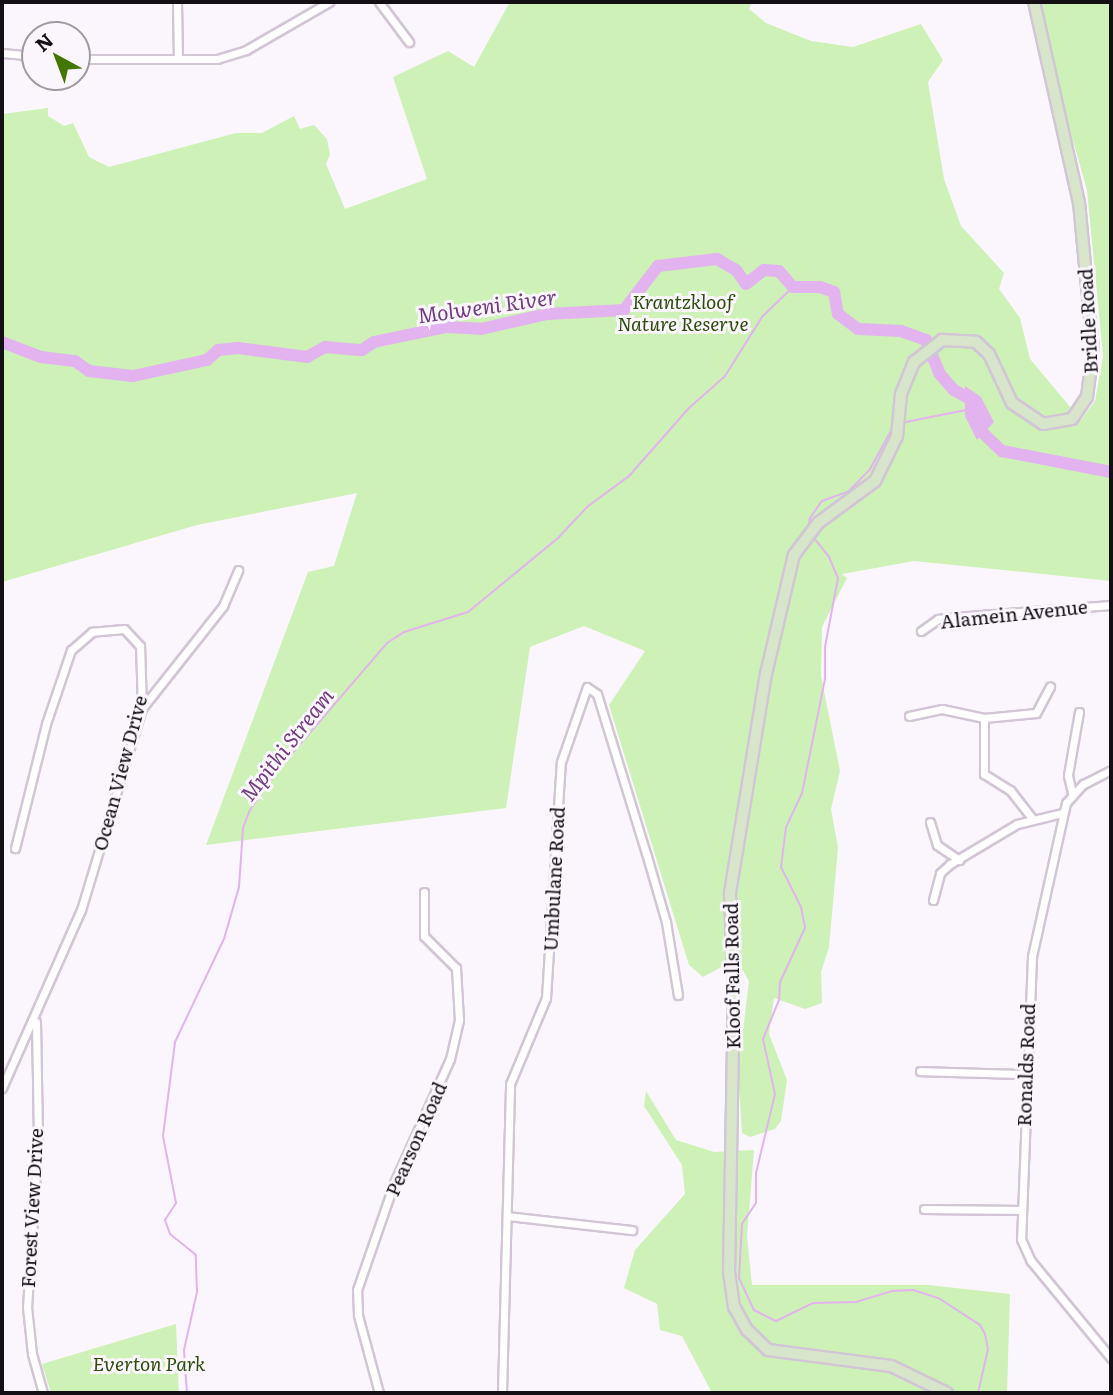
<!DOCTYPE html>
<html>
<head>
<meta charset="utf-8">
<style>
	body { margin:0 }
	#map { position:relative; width:1113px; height:1395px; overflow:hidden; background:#fbf6fd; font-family:Literata,serif }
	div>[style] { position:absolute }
	.green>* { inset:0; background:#cdf1b6 }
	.water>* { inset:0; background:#e2b3ef }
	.stream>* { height:2px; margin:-1px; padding:0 1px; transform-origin:1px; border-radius:1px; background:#e2b3ef }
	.river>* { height:12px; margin:-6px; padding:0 6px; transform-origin:6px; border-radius:6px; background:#e2b3ef }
	.roads { filter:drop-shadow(2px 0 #d2c5d6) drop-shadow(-2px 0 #d2c5d6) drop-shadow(0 2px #d2c5d6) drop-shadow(0 -2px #d2c5d6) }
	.minor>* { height:7px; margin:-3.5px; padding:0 3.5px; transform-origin:3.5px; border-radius:3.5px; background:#fff }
	.secondary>* { height:10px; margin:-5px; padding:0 5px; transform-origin:5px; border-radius:5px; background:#d7e6ca }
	span { translate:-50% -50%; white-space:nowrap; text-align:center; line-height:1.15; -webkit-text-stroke:6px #fbf6fd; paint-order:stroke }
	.park-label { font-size:19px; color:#2c4e0a; font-style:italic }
	.street-label { font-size:19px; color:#140f15 }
	.water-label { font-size:21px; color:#723b82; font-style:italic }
	.frame { position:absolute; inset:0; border:4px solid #140f15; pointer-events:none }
	.north { position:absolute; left:21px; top:21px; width:70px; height:70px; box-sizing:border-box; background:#fbf6fd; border:2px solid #9f9aa0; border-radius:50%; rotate:319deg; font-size:19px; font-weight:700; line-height:28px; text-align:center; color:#140f15 }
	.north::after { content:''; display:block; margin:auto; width:24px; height:32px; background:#437701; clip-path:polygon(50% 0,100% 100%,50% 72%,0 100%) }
</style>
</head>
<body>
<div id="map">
	<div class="green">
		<div style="clip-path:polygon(510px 2px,752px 2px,749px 9px,766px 23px,811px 41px,853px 47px,921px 24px,943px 60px,928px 82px,944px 179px,961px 226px,1004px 273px,999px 289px,1020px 318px,1030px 359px,1081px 420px,1095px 401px,1103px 356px,1087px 190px,1053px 70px,1040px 2px,1111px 2px,1111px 581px,914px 561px,842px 574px,847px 578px,822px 627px,821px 676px,840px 771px,831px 809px,838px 848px,829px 947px,821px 972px,822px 1003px,805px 1009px,774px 998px,769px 1034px,787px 1080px,781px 1121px,775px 1129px,750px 1137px,742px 1133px,738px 1072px,749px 981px,740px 966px,725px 965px,703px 977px,689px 965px,609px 705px,645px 651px,584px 626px,530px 647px,506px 808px,206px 845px,308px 572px,334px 566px,357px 493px,197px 525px,2px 582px,2px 114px,48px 108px,48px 116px,64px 126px,73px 123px,89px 157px,109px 167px,236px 133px,262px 133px,294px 116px,300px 129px,314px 125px,327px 139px,330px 154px,326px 164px,345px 209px,427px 179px,393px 77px,448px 51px,474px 67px)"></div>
		<div style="clip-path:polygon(646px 1091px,676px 1140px,714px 1152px,754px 1150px,747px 1236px,752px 1285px,928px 1285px,1010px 1294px,1007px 1393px,712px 1393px,682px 1336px,660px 1330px,657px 1304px,624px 1288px,635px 1250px,685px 1194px,682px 1165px,644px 1106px)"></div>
		<div style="clip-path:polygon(176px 1324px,179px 1393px,51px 1393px,42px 1364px)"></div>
	</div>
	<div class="water">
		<div style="clip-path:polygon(965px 386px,981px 397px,994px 422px,977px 440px,965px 416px)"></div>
	</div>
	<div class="stream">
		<div style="left:901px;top:423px;width:66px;rotate:-11.3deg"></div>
		<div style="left:808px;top:530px;width:12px;rotate:-81deg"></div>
		<div style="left:810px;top:518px;width:21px;rotate:-55deg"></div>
		<div style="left:822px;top:501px;width:29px;rotate:-20deg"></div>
		<div style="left:849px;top:491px;width:30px;rotate:-46deg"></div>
		<div style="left:870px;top:469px;width:48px;rotate:-61.3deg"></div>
		<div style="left:813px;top:537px;width:26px;rotate:51deg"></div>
		<div style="left:829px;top:557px;width:23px;rotate:67deg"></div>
		<div style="left:838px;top:578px;width:70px;rotate:100.7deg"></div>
		<div style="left:825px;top:647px;width:32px;rotate:90deg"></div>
		<div style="left:825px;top:679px;width:116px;rotate:101.4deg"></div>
		<div style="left:802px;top:793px;width:38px;rotate:115deg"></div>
		<div style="left:786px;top:827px;width:40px;rotate:97.1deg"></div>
		<div style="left:781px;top:867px;width:45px;rotate:63.4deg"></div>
		<div style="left:801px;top:907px;width:21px;rotate:79deg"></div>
		<div style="left:805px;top:928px;width:60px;rotate:114.8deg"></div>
		<div style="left:780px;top:982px;width:18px;rotate:93deg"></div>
		<div style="left:779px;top:1000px;width:42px;rotate:112.3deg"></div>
		<div style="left:763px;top:1039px;width:56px;rotate:77.7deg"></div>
		<div style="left:775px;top:1094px;width:81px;rotate:103.5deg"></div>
		<div style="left:756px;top:1173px;width:30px;rotate:90deg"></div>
		<div style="left:756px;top:1203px;width:25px;rotate:124deg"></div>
		<div style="left:742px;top:1224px;width:54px;rotate:93.2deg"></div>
		<div style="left:739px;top:1278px;width:35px;rotate:65deg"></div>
		<div style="left:754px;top:1310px;width:25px;rotate:27deg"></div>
		<div style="left:776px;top:1321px;width:41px;rotate:-25.9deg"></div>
		<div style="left:813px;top:1303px;width:43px;rotate:-1.3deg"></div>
		<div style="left:856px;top:1302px;width:39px;rotate:-17deg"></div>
		<div style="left:893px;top:1291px;width:20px;rotate:-3deg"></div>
		<div style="left:913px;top:1290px;width:28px;rotate:18deg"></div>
		<div style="left:940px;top:1299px;width:48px;rotate:33deg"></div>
		<div style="left:980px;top:1325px;width:10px;rotate:61deg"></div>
		<div style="left:985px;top:1334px;width:15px;rotate:79deg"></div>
		<div style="left:988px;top:1349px;width:45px;rotate:102.8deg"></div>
		<div style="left:187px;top:1393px;width:43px;rotate:-94deg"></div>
		<div style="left:184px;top:1350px;width:59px;rotate:-77.4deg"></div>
		<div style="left:197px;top:1292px;width:37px;rotate:-92deg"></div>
		<div style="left:196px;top:1255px;width:33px;rotate:-141deg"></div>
		<div style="left:170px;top:1234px;width:15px;rotate:-110deg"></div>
		<div style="left:165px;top:1220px;width:20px;rotate:-57deg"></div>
		<div style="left:176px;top:1203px;width:68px;rotate:-101deg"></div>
		<div style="left:163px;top:1136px;width:95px;rotate:-82.7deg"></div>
		<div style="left:175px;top:1042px;width:114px;rotate:-64.6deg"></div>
		<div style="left:224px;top:939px;width:54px;rotate:-73.9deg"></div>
		<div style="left:239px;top:887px;width:59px;rotate:-86.1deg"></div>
		<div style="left:243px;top:828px;width:19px;rotate:-69deg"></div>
		<div style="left:250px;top:810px;width:47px;rotate:-55.3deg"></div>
		<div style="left:277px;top:771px;width:169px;rotate:-49.3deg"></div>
		<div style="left:387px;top:643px;width:20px;rotate:-33deg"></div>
		<div style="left:404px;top:632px;width:67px;rotate:-17.4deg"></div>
		<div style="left:468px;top:612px;width:117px;rotate:-39.4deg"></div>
		<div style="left:558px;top:538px;width:42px;rotate:-46.9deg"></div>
		<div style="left:587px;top:507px;width:52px;rotate:-36.4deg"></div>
		<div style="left:629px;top:476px;width:91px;rotate:-48.6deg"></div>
		<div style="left:689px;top:408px;width:48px;rotate:-41.6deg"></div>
		<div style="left:725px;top:376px;width:70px;rotate:-57.9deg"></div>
		<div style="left:762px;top:317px;width:43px;rotate:-44.1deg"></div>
	</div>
	<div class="river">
		<div style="left:2px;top:342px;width:42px;rotate:21deg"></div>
		<div style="left:41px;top:357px;width:34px;rotate:7deg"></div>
		<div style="left:75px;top:361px;width:17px;rotate:36deg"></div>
		<div style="left:89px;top:371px;width:44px;rotate:6.5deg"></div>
		<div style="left:133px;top:376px;width:76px;rotate:-12.2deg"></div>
		<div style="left:207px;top:360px;width:15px;rotate:-42deg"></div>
		<div style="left:218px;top:350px;width:20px;rotate:-6deg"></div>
		<div style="left:238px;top:348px;width:70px;rotate:7.4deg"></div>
		<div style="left:307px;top:357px;width:21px;rotate:-29deg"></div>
		<div style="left:325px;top:347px;width:37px;rotate:5deg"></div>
		<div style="left:362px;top:350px;width:14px;rotate:-34deg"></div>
		<div style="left:374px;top:342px;width:74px;rotate:-11.8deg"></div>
		<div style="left:446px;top:327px;width:35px;rotate:3deg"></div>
		<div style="left:481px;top:329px;width:68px;rotate:-12.8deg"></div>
		<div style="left:547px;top:314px;width:77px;rotate:-3deg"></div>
		<div style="left:624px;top:310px;width:56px;rotate:-52.3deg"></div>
		<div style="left:658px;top:266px;width:59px;rotate:-6.8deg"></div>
		<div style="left:717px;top:259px;width:22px;rotate:30deg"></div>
		<div style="left:736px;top:270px;width:17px;rotate:54deg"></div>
		<div style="left:746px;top:284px;width:23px;rotate:-38deg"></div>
		<div style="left:764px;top:270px;width:15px;rotate:4deg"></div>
		<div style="left:779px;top:271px;width:21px;rotate:49deg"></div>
		<div style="left:793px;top:287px;width:27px"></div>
		<div style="left:820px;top:287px;width:15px;rotate:20deg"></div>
		<div style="left:834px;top:292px;width:22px;rotate:80deg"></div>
		<div style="left:838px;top:314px;width:25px;rotate:37deg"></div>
		<div style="left:858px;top:329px;width:43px;rotate:2.7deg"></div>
		<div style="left:901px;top:331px;width:27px;rotate:20deg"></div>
		<div style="left:926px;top:340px;width:35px;rotate:68deg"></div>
		<div style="left:939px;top:373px;width:23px;rotate:49deg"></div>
		<div style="left:954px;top:390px;width:18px;rotate:29deg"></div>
		<div style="left:970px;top:399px;width:35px;rotate:70deg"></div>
		<div style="left:982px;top:432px;width:28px;rotate:44deg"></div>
		<div style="left:1002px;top:451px;width:111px;rotate:10.9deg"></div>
	</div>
	<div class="roads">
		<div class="minor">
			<div style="left:177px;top:2px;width:56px;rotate:89deg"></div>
			<div style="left:379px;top:2px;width:50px;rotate:53.1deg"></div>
			<div style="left:2px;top:53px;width:33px;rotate:5deg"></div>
			<div style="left:77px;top:59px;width:140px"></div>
			<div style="left:217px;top:59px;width:30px;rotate:-17deg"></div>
			<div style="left:246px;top:50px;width:96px;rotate:-30deg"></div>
			<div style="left:921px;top:631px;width:21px;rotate:-35deg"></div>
			<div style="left:938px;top:619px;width:17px;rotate:-7deg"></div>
			<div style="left:955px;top:617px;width:156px;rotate:-4.4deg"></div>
			<div style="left:143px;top:707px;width:129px;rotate:-51.6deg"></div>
			<div style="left:223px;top:606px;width:39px;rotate:-67deg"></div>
			<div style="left:909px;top:716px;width:34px;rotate:-12deg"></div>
			<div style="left:942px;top:709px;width:43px;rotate:12.1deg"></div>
			<div style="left:984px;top:718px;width:52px;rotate:-5.5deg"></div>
			<div style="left:1036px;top:713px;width:30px;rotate:-62deg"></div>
			<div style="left:984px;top:718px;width:56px;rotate:90deg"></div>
			<div style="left:984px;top:774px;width:31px;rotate:32deg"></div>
			<div style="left:1010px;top:790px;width:36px;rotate:52deg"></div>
			<div style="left:1111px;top:770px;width:31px;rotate:153deg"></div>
			<div style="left:1083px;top:784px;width:25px;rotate:132deg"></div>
			<div style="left:1066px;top:803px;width:157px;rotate:102.5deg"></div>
			<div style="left:1032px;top:956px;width:283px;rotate:92.2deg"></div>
			<div style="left:1021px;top:1239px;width:24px;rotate:66deg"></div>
			<div style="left:1031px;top:1261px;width:126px;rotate:50.5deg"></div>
			<div style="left:1072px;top:793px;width:18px;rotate:-103deg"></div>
			<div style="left:1068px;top:775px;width:64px;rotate:-80.1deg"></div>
			<div style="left:930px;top:822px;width:24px;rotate:73deg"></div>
			<div style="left:937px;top:845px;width:27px;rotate:34deg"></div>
			<div style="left:933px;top:900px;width:28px;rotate:-75deg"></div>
			<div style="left:940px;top:873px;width:13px;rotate:-42deg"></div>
			<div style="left:950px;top:864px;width:78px;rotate:-30.8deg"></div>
			<div style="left:1017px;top:824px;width:46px;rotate:-13.7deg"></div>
			<div style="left:36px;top:1022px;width:120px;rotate:89deg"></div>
			<div style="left:38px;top:1142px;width:165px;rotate:93.8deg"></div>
			<div style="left:27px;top:1307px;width:47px;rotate:83.9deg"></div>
			<div style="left:32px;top:1354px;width:41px;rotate:74.2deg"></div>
			<div style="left:920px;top:1071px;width:104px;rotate:1.7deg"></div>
			<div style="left:2px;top:1088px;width:195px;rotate:-66.1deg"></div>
			<div style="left:81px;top:910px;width:211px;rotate:-73.2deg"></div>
			<div style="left:142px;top:708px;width:62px;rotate:-91.8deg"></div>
			<div style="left:140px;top:646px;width:23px;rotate:-133deg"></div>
			<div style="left:124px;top:629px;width:32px;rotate:175deg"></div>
			<div style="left:92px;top:632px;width:28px;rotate:139deg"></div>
			<div style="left:71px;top:650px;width:78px;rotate:108.7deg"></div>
			<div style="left:46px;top:724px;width:128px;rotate:104deg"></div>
			<div style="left:924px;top:1209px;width:98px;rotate:0.6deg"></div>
			<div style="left:507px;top:1216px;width:126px;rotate:6.4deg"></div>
			<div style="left:379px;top:1393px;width:81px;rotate:-105.1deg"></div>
			<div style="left:358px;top:1315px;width:25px;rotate:-92deg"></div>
			<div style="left:357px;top:1290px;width:113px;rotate:-70.9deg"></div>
			<div style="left:394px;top:1183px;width:136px;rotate:-65.7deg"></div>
			<div style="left:450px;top:1059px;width:40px;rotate:-77deg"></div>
			<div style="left:459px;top:1020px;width:52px;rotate:-93.3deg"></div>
			<div style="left:456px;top:968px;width:45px;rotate:-135deg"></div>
			<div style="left:424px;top:936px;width:44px;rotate:-90deg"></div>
			<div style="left:502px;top:1393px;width:309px;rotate:-88.5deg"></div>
			<div style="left:510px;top:1084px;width:93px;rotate:-67.3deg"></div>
			<div style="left:546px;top:998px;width:236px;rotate:-86.4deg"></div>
			<div style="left:561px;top:762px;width:79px;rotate:-70.9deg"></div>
			<div style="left:587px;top:687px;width:12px;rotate:35deg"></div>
			<div style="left:597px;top:694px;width:166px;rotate:72.9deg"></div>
			<div style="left:646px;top:853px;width:72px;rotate:73.8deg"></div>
			<div style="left:666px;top:922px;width:74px;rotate:80.7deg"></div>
		</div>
		<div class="secondary">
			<div style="left:947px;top:1393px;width:62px;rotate:-154.3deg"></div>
			<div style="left:891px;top:1366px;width:124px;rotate:-172.6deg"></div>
			<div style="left:768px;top:1350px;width:29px;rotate:-136deg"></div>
			<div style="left:747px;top:1330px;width:26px;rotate:-119deg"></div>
			<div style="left:734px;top:1307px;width:34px;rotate:-98deg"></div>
			<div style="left:729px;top:1273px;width:274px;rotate:-89deg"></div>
			<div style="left:734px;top:999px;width:106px;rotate:-92.2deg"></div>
			<div style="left:730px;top:893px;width:222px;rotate:-80.7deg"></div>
			<div style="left:766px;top:674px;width:122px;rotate:-76.8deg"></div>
			<div style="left:794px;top:555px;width:40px;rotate:-53deg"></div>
			<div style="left:818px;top:523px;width:71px;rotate:-36.4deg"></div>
			<div style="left:875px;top:481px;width:50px;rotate:-63.9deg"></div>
			<div style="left:897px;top:436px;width:42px;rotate:-84.6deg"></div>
			<div style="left:901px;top:394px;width:35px;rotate:-68deg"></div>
			<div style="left:914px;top:362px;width:36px;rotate:-38deg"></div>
			<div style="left:942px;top:340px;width:34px;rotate:3deg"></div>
			<div style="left:976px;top:342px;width:18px;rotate:43deg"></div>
			<div style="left:989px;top:354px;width:54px;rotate:64.9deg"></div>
			<div style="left:1012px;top:403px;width:37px;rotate:34deg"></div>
			<div style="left:1043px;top:424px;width:29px;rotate:-10deg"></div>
			<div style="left:1072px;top:419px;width:27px;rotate:-56deg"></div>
			<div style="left:1087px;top:397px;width:47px;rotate:-82.7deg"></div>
			<div style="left:1093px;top:350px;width:148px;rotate:-95.4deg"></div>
			<div style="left:1079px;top:203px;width:206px;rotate:-102.6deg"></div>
		</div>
	</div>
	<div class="park-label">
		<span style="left:683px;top:313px">Krantzkloof<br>Nature Reserve</span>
		<span style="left:149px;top:1364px">Everton Park</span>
	</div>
	<div class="street-label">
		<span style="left:1088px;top:321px;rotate:-93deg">Bridle Road</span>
		<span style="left:1014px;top:614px;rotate:-6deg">Alamein Avenue</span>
		<span style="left:120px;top:773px;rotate:-75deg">Ocean View Drive</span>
		<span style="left:554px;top:879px;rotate:-87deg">Umbulane Road</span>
		<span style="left:732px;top:976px;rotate:-91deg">Kloof Falls Road</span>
		<span style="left:1026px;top:1065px;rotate:-88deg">Ronalds Road</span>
		<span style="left:416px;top:1139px;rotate:-66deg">Pearson Road</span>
		<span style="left:32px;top:1208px;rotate:-87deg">Forest View Drive</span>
	</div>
	<div class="water-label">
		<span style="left:487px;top:305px;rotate:-8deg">Molweni River</span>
		<span style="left:286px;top:744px;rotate:-52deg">Mpithi Stream</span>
	</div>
	<div class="frame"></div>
	<div class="north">N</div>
</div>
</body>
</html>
